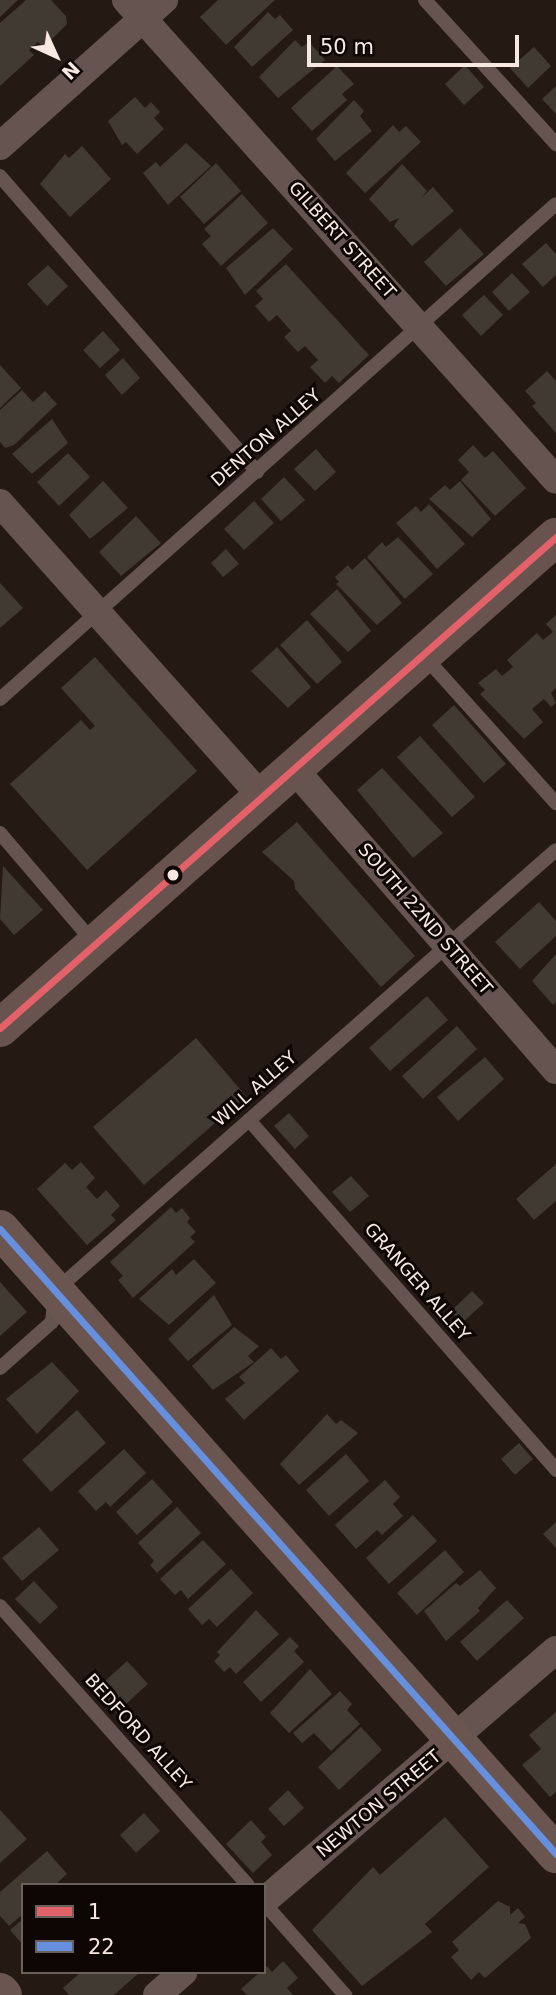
<!DOCTYPE html>
<html>
<head>
<meta charset="utf-8">
<style>
	body { margin:0 }
	#map { position:relative; width:556px; height:1995px; overflow:hidden; background:#241913; font-family:"DejaVu Sans",sans-serif }
	div>[style] { position:absolute }
	.building>* { inset:0; background:#413a32 }
	.lane>* { height:14px; margin:-7px; padding:0 7px; transform-origin:7px; border-radius:7px; background:#655450 }
	.street>* { height:28px; margin:-14px; padding:0 14px; transform-origin:14px; border-radius:14px; background:#655450 }
	.secondary>* { height:38px; margin:-19px; padding:0 19px; transform-origin:19px; border-radius:19px; background:#6a5550 }
	.primary>* { height:38px; margin:-19px; padding:0 19px; transform-origin:19px; border-radius:19px; background:#68534e }
	.bus-1>* { height:7px; margin:-3.5px; padding:0 3.5px; transform-origin:3.5px; border-radius:3.5px; background:#e36168 }
	.bus-2>* { height:7px; margin:-3.5px; padding:0 3.5px; transform-origin:3.5px; border-radius:3.5px; background:#6690de }
	.dots>* { width:19px; height:19px; translate:-50% -50%; box-sizing:border-box; border:4px solid #0e0603; border-radius:50% }
	span { translate:-50% -50%; white-space:nowrap; text-align:center; line-height:1.15; -webkit-text-stroke:6px #0e0603; paint-order:stroke }
	.street-label { font-size:18px; color:#f7e9e1 }
	.legend { position:absolute; left:21px; top:1883px; width:245px; height:91px; box-sizing:border-box; background:#0e0603; border:2px solid #6b615c; margin:0; padding:9px 12px; list-style:none; font-size:21px; color:#f7e9e1 }
	.legend li { display:flex; align-items:center; gap:14px; height:35px }
	.legend b { width:35px; border:2px solid #6b615c }
	.north { position:absolute; left:21px; top:21px; width:70px; height:70px; -webkit-text-stroke:5px #0e0603; paint-order:stroke; rotate:135deg; font-size:19px; font-weight:700; line-height:28px; text-align:center; color:#f7e9e1 }
	.north::after { content:''; display:block; margin:auto; width:24px; height:32px; background:#f7e9e1; clip-path:polygon(50% 0,100% 100%,50% 72%,0 100%) }
	.scale { position:absolute; left:307px; top:35px; width:212px; height:32px; box-sizing:border-box; border:4px solid #f7e9e1; border-top:0; padding-left:9px; font-size:21px; line-height:24px; white-space:nowrap; color:#f7e9e1; -webkit-text-stroke:5px #0e0603; paint-order:stroke }
</style>
</head>
<body>
<div id="map">
	<div class="building">
		<div style="clip-path:polygon(0 0,18px 0,0 17px)"></div>
		<div style="clip-path:polygon(26px 0,51px 0,66px 16px,67px 24px,44px 47px,38px 42px,29px 50px,34px 55px,0 86px,0 23px)"></div>
		<div style="clip-path:polygon(218px 0,275px 0,226px 45px,200px 17px)"></div>
		<div style="clip-path:polygon(268px 12px,275px 19px,280px 15px,293px 30px,252px 67px,234px 47px)"></div>
		<div style="clip-path:polygon(295px 40px,302px 47px,309px 42px,325px 60px,278px 98px,259px 77px)"></div>
		<div style="clip-path:polygon(534px 47px,551px 66px,528px 88px,510px 68px)"></div>
		<div style="clip-path:polygon(465px 65px,484px 87px,464px 105px,445px 84px)"></div>
		<div style="clip-path:polygon(337px 66px,354px 84px,342px 94px,347px 100px,312px 131px,291px 108px)"></div>
		<div style="clip-path:polygon(556px 86px,556px 114px,542px 99px)"></div>
		<div style="clip-path:polygon(135px 97px,145px 108px,151px 102px,160px 112px,154px 118px,164px 129px,137px 154px,126px 142px,122px 145px,108px 121px)"></div>
		<div style="clip-path:polygon(354px 100px,364px 111px,360px 116px,372px 131px,335px 161px,316px 139px)"></div>
		<div style="clip-path:polygon(393px 125px,399px 132px,406px 126px,421px 142px,365px 193px,346px 173px)"></div>
		<div style="clip-path:polygon(186px 143px,211px 166px,168px 205px,143px 173px,156px 162px,160px 167px)"></div>
		<div style="clip-path:polygon(82px 146px,111px 179px,70px 217px,40px 184px,65px 154px,69px 158px)"></div>
		<div style="clip-path:polygon(216px 163px,241px 191px,204px 224px,180px 197px)"></div>
		<div style="clip-path:polygon(402px 164px,427px 191px,421px 198px,433px 187px,454px 211px,412px 246px,394px 226px,399px 218px,390px 222px,369px 199px)"></div>
		<div style="clip-path:polygon(242px 194px,268px 223px,221px 266px,202px 244px,211px 236px,204px 229px)"></div>
		<div style="clip-path:polygon(273px 228px,293px 249px,245px 295px,226px 268px)"></div>
		<div style="clip-path:polygon(460px 228px,484px 254px,446px 286px,424px 262px)"></div>
		<div style="clip-path:polygon(546px 243px,556px 254px,556px 275px,543px 287px,522px 264px)"></div>
		<div style="clip-path:polygon(286px 264px,369px 355px,339px 383px,332px 376px,325px 383px,310px 367px,318px 360px,305px 346px,298px 352px,284px 337px,291px 331px,277px 315px,269px 322px,255px 306px,263px 299px,256px 291px)"></div>
		<div style="clip-path:polygon(48px 265px,68px 286px,47px 306px,27px 284px)"></div>
		<div style="clip-path:polygon(512px 273px,530px 292px,509px 311px,492px 292px)"></div>
		<div style="clip-path:polygon(484px 295px,503px 315px,481px 336px,462px 315px)"></div>
		<div style="clip-path:polygon(103px 331px,120px 350px,100px 368px,83px 350px)"></div>
		<div style="clip-path:polygon(123px 358px,140px 378px,122px 395px,105px 375px)"></div>
		<div style="clip-path:polygon(0 365px,21px 388px,0 408px)"></div>
		<div style="clip-path:polygon(547px 371px,556px 381px,556px 433px,532px 406px,536px 403px,525px 391px)"></div>
		<div style="clip-path:polygon(22px 390px,33px 402px,45px 391px,57px 404px,14px 445px,5px 448px,0 442px,0 410px)"></div>
		<div style="clip-path:polygon(52px 419px,68px 443px,32px 474px,12px 454px)"></div>
		<div style="clip-path:polygon(473px 445px,485px 458px,493px 451px,526px 488px,495px 516px,461px 480px,469px 472px,458px 460px)"></div>
		<div style="clip-path:polygon(316px 449px,336px 472px,315px 491px,294px 469px)"></div>
		<div style="clip-path:polygon(68px 453px,90px 477px,59px 506px,37px 482px)"></div>
		<div style="clip-path:polygon(284px 477px,305px 500px,281px 521px,261px 499px)"></div>
		<div style="clip-path:polygon(103px 481px,128px 508px,90px 539px,69px 515px)"></div>
		<div style="clip-path:polygon(460px 481px,491px 519px,472px 537px,429px 499px,445px 485px,450px 490px)"></div>
		<div style="clip-path:polygon(254px 501px,274px 523px,244px 550px,224px 529px)"></div>
		<div style="clip-path:polygon(429px 504px,465px 544px,437px 569px,396px 523px,416px 506px,421px 512px)"></div>
		<div style="clip-path:polygon(136px 516px,161px 543px,121px 576px,99px 552px)"></div>
		<div style="clip-path:polygon(398px 537px,433px 574px,405px 599px,367px 557px,382px 542px,386px 547px)"></div>
		<div style="clip-path:polygon(226px 549px,239px 564px,223px 577px,211px 563px)"></div>
		<div style="clip-path:polygon(365px 558px,402px 603px,377px 625px,336px 584px,339px 582px,335px 577px,348px 565px,352px 570px)"></div>
		<div style="clip-path:polygon(0 583px,23px 608px,0 628px)"></div>
		<div style="clip-path:polygon(337px 589px,371px 631px,348px 652px,310px 614px)"></div>
		<div style="clip-path:polygon(556px 615px,556px 688px,551px 693px,556px 703px,551px 707px,544px 699px,532px 709px,543px 722px,524px 739px,480px 694px,485px 690px,478px 683px,496px 669px,502px 676px,513px 667px,507px 660px,537px 633px,543px 640px,553px 632px,546px 624px)"></div>
		<div style="clip-path:polygon(307px 620px,342px 662px,317px 684px,280px 645px)"></div>
		<div style="clip-path:polygon(277px 647px,311px 687px,288px 708px,251px 671px)"></div>
		<div style="clip-path:polygon(95px 657px,197px 771px,87px 870px,10px 784px,81px 720px,90px 730px,95px 726px,61px 688px)"></div>
		<div style="clip-path:polygon(454px 705px,506px 764px,484px 783px,432px 725px)"></div>
		<div style="clip-path:polygon(420px 736px,475px 797px,452px 817px,397px 757px)"></div>
		<div style="clip-path:polygon(382px 768px,443px 833px,413px 858px,357px 790px)"></div>
		<div style="clip-path:polygon(297px 822px,415px 956px,381px 987px,295px 889px,294px 881px,262px 852px)"></div>
		<div style="clip-path:polygon(3px 866px,43px 910px,14px 935px,0 919px)"></div>
		<div style="clip-path:polygon(539px 902px,556px 921px,556px 936px,520px 969px,495px 942px)"></div>
		<div style="clip-path:polygon(556px 954px,556px 1002px,553px 1005px,532px 981px)"></div>
		<div style="clip-path:polygon(427px 996px,448px 1020px,390px 1071px,369px 1048px)"></div>
		<div style="clip-path:polygon(457px 1026px,477px 1049px,423px 1099px,402px 1076px)"></div>
		<div style="clip-path:polygon(196px 1038px,246px 1096px,144px 1185px,93px 1127px)"></div>
		<div style="clip-path:polygon(485px 1057px,504px 1079px,458px 1121px,437px 1097px)"></div>
		<div style="clip-path:polygon(289px 1113px,309px 1136px,295px 1149px,274px 1126px)"></div>
		<div style="clip-path:polygon(81px 1162px,95px 1178px,86px 1187px,97px 1199px,106px 1190px,120px 1206px,111px 1215px,116px 1220px,87px 1245px,37px 1189px,65px 1163px,72px 1170px)"></div>
		<div style="clip-path:polygon(556px 1164px,556px 1201px,534px 1220px,516px 1199px)"></div>
		<div style="clip-path:polygon(351px 1176px,369px 1196px,350px 1212px,332px 1192px)"></div>
		<div style="clip-path:polygon(171px 1207px,176px 1213px,182px 1208px,190px 1218px,187px 1222px,196px 1232px,190px 1237px,195px 1242px,133px 1298px,118px 1280px,123px 1276px,110px 1262px)"></div>
		<div style="clip-path:polygon(194px 1259px,216px 1283px,169px 1325px,139px 1299px,172px 1269px,176px 1275px)"></div>
		<div style="clip-path:polygon(0 1282px,27px 1312px,0 1336px)"></div>
		<div style="clip-path:polygon(472px 1291px,484px 1303px,462px 1323px,451px 1311px)"></div>
		<div style="clip-path:polygon(214px 1295px,232px 1325px,188px 1361px,168px 1339px)"></div>
		<div style="clip-path:polygon(234px 1327px,259px 1346px,248px 1356px,254px 1362px,213px 1390px,192px 1366px)"></div>
		<div style="clip-path:polygon(271px 1348px,281px 1359px,286px 1355px,299px 1371px,244px 1420px,225px 1399px,245px 1383px,239px 1377px)"></div>
		<div style="clip-path:polygon(52px 1362px,79px 1391px,37px 1434px,6px 1399px)"></div>
		<div style="clip-path:polygon(77px 1410px,106px 1443px,51px 1492px,22px 1460px)"></div>
		<div style="clip-path:polygon(327px 1414px,336px 1424px,341px 1420px,358px 1433px,299px 1485px,280px 1464px)"></div>
		<div style="clip-path:polygon(519px 1443px,533px 1459px,515px 1475px,501px 1459px)"></div>
		<div style="clip-path:polygon(124px 1449px,146px 1473px,110px 1507px,106px 1502px,96px 1511px,78px 1491px)"></div>
		<div style="clip-path:polygon(346px 1454px,369px 1481px,329px 1516px,306px 1490px)"></div>
		<div style="clip-path:polygon(152px 1479px,173px 1502px,137px 1535px,116px 1512px)"></div>
		<div style="clip-path:polygon(385px 1480px,400px 1497px,393px 1504px,403px 1516px,382px 1535px,377px 1530px,356px 1549px,335px 1525px)"></div>
		<div style="clip-path:polygon(177px 1507px,201px 1533px,157px 1573px,150px 1565px,154px 1561px,138px 1543px)"></div>
		<div style="clip-path:polygon(413px 1515px,437px 1541px,389px 1584px,366px 1558px)"></div>
		<div style="clip-path:polygon(556px 1522px,556px 1548px,543px 1534px)"></div>
		<div style="clip-path:polygon(39px 1527px,59px 1550px,22px 1581px,2px 1558px)"></div>
		<div style="clip-path:polygon(203px 1540px,226px 1564px,188px 1599px,181px 1590px,175px 1595px,160px 1579px)"></div>
		<div style="clip-path:polygon(445px 1550px,464px 1572px,417px 1615px,397px 1593px)"></div>
		<div style="clip-path:polygon(231px 1569px,253px 1593px,217px 1627px,209px 1619px,202px 1625px,188px 1609px)"></div>
		<div style="clip-path:polygon(480px 1570px,496px 1588px,478px 1608px,480px 1611px,446px 1641px,424px 1611px,456px 1583px,460px 1586px)"></div>
		<div style="clip-path:polygon(34px 1581px,58px 1607px,40px 1624px,15px 1599px)"></div>
		<div style="clip-path:polygon(507px 1600px,524px 1618px,477px 1661px,460px 1642px)"></div>
		<div style="clip-path:polygon(256px 1610px,279px 1634px,236px 1674px,230px 1667px,224px 1672px,214px 1661px,220px 1655px,217px 1652px)"></div>
		<div style="clip-path:polygon(290px 1637px,299px 1646px,294px 1651px,304px 1662px,261px 1702px,243px 1682px)"></div>
		<div style="clip-path:polygon(127px 1661px,148px 1684px,116px 1713px,95px 1690px)"></div>
		<div style="clip-path:polygon(310px 1669px,332px 1694px,289px 1733px,270px 1713px)"></div>
		<div style="clip-path:polygon(340px 1691px,352px 1704px,347px 1710px,360px 1724px,331px 1751px,314px 1733px,302px 1743px,293px 1733px)"></div>
		<div style="clip-path:polygon(556px 1712px,556px 1792px,550px 1797px,522px 1765px,541px 1749px,529px 1735px)"></div>
		<div style="clip-path:polygon(361px 1727px,382px 1750px,339px 1790px,318px 1767px)"></div>
		<div style="clip-path:polygon(288px 1790px,304px 1808px,284px 1826px,268px 1809px)"></div>
		<div style="clip-path:polygon(0 1810px,27px 1839px,0 1863px)"></div>
		<div style="clip-path:polygon(144px 1813px,160px 1831px,136px 1853px,120px 1835px)"></div>
		<div style="clip-path:polygon(445px 1817px,489px 1867px,425px 1924px,432px 1932px,362px 1986px,312px 1930px,373px 1867px,380px 1875px)"></div>
		<div style="clip-path:polygon(251px 1820px,266px 1837px,261px 1842px,272px 1855px,253px 1873px,226px 1844px)"></div>
		<div style="clip-path:polygon(47px 1851px,67px 1874px,55px 1885px,23px 1885px,23px 1914px,9px 1926px,0 1916px,0 1892px)"></div>
		<div style="clip-path:polygon(498px 1901px,510px 1907px,510px 1915px,518px 1908px,525px 1917px,518px 1923px,525px 1924px,531px 1938px,485px 1978px,479px 1972px,471px 1980px,451px 1957px,459px 1950px,452px 1942px)"></div>
		<div style="clip-path:polygon(23px 1919px,23px 1945px,10px 1930px)"></div>
		<div style="clip-path:polygon(283px 1961px,298px 1978px,287px 1988px,293px 1995px,247px 1995px,241px 1989px,267px 1966px,272px 1972px)"></div>
		<div style="clip-path:polygon(81px 1972px,140px 1972px,114px 1995px,69px 1995px,63px 1988px)"></div>
	</div>
	<div class="lane">
		<div style="left:425px;top:0;width:195px;rotate:47.7deg"></div>
		<div style="left:0;top:176px;width:392px;rotate:49deg"></div>
		<div style="left:424px;top:656px;width:198px;rotate:48.1deg"></div>
		<div style="left:0;top:699px;width:744px;rotate:-41.68deg"></div>
		<div style="left:0;top:833px;width:145px;rotate:49.5deg"></div>
		<div style="left:249px;top:1120px;width:466px;rotate:48.7deg"></div>
		<div style="left:0;top:1368px;width:69px;rotate:-41.5deg"></div>
		<div style="left:52px;top:1322px;width:31px;rotate:-84deg"></div>
		<div style="left:55px;top:1291px;width:667px;rotate:-41.36deg"></div>
		<div style="left:0;top:1606px;width:373px;rotate:48.4deg"></div>
		<div style="left:264px;top:1903px;width:123px;rotate:48.6deg"></div>
	</div>
	<div class="street">
		<div style="left:126px;top:0;width:644px;rotate:48.14deg"></div>
		<div style="left:0;top:146px;width:220px;rotate:-41.7deg"></div>
		<div style="left:0;top:503px;width:394px;rotate:48.3deg"></div>
		<div style="left:294px;top:769px;width:399px;rotate:49deg"></div>
		<div style="left:264px;top:1901px;width:385px;rotate:-40.7deg"></div>
		<div style="left:157px;top:1995px;width:35px;rotate:-41deg"></div>
	</div>
	<div class="secondary">
		<div style="left:0;top:1229px;width:837px;rotate:48.34deg"></div>
		<div style="left:0;top:1992px;width:4px;rotate:45deg"></div>
	</div>
	<div class="primary">
		<div style="left:0;top:1028px;width:742px;rotate:-41.45deg"></div>
	</div>
	<div class="bus-1">
		<div style="left:0;top:1028px;width:742px;rotate:-41.45deg"></div>
	</div>
	<div class="bus-2">
		<div style="left:0;top:1229px;width:837px;rotate:48.34deg"></div>
	</div>
	<div class="dots">
		<div style="left:173px;top:875px;background:#f7e9e1"></div>
	</div>
	<div class="street-label">
		<span style="left:342px;top:240px;rotate:48deg">GILBERT STREET</span>
		<span style="left:266px;top:438px;rotate:-41deg">DENTON ALLEY</span>
		<span style="left:425px;top:919px;rotate:49deg">SOUTH 22ND STREET</span>
		<span style="left:255px;top:1089px;rotate:-41deg">WILL ALLEY</span>
		<span style="left:417px;top:1282px;rotate:49deg">GRANGER ALLEY</span>
		<span style="left:138px;top:1732px;rotate:48deg">BEDFORD ALLEY</span>
		<span style="left:379px;top:1804px;rotate:-40deg">NEWTON STREET</span>
	</div>
	<ul class="legend">
	<li><b style="height:9px;background:#e36168"></b>1</li>
	<li><b style="height:9px;background:#6690de"></b>22</li>
	</ul>
	<div class="north">N</div>
	<div class="scale">50 m</div>
</div>
</body>
</html>
